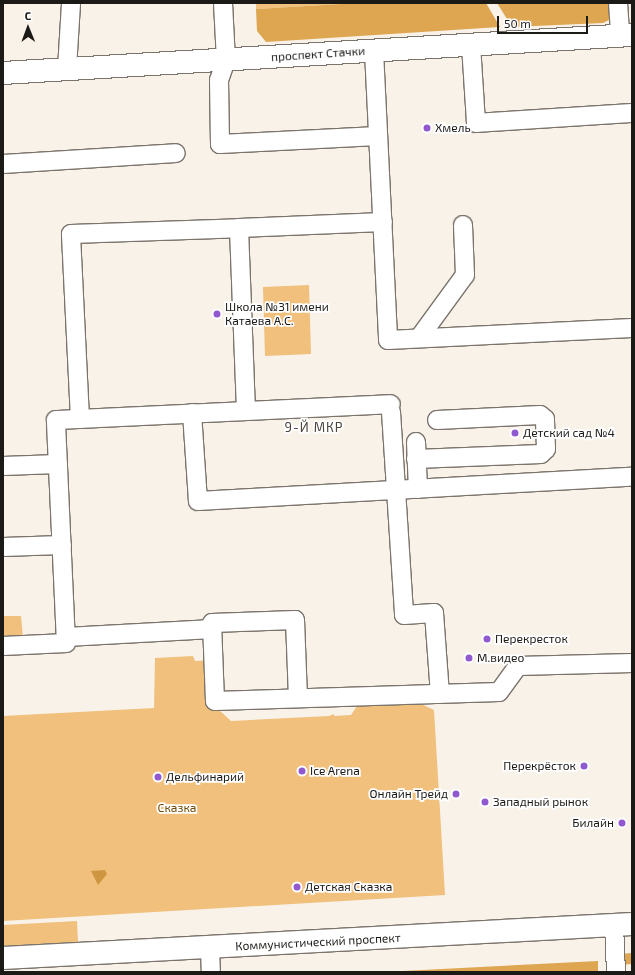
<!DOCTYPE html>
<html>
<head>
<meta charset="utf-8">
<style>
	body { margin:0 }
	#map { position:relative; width:635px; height:975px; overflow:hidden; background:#f9f2e9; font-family:"Exo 2",sans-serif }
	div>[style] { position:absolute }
	.green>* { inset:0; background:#f0c07c }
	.forest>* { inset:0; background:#dea651 }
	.water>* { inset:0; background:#ce9640 }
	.roads { filter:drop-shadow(1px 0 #7b746c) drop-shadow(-1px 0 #7b746c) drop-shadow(0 1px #7b746c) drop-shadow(0 -1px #7b746c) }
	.minor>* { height:18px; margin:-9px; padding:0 9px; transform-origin:9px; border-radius:9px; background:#fff }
	.major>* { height:22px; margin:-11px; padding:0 11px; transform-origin:11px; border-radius:11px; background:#fff }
	.dots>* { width:11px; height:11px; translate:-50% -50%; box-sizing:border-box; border:2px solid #fff; border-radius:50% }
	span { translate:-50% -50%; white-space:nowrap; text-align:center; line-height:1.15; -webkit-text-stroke:3.5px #fff; paint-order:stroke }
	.street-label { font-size:12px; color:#1c1a17 }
	.poi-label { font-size:12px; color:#1c1a17 }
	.left { translate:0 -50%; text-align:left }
	.right { translate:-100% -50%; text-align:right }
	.park-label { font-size:12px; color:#714c06 }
	.neighbourhood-label { font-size:13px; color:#4b453d; letter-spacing:1px }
	.frame { position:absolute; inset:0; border:4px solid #1c1a17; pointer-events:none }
	.north { position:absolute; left:8px; top:8px; width:40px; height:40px; -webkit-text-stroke:3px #fff; paint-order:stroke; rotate:359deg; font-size:11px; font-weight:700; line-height:16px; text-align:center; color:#1c1a17 }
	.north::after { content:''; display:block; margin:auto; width:14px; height:18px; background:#1c1a17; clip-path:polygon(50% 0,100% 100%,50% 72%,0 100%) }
	.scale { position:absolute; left:497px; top:16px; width:91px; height:18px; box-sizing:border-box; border:2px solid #1c1a17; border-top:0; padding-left:5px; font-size:12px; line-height:14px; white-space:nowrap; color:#1c1a17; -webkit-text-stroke:3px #fff; paint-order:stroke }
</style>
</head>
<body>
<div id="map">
	<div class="green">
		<div style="clip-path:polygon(256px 3px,358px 3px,256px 9px)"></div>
		<div style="clip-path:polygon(309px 285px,311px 354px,265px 356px,263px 287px)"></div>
		<div style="clip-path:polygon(3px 616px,21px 616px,23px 638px,3px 639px)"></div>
		<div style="clip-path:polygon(193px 656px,195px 661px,215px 660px,218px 709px,231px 721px,329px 716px,334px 714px,334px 716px,351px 715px,357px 706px,419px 703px,434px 710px,445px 895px,3px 921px,3px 716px,154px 708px,155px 658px)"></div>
		<div style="clip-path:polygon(77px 921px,78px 942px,3px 946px,3px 925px)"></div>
	</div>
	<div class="forest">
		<div style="clip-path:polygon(358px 3px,486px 3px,500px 27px,266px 42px,257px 31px,256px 9px)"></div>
		<div style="clip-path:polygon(497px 3px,612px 3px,611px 19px,603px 23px,512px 27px)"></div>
		<div style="clip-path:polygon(632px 953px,632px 964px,620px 965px,619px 954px)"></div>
		<div style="clip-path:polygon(598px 961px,598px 972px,383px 972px)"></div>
	</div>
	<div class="water">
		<div style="clip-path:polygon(105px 870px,107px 874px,98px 885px,91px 871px)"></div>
	</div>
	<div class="roads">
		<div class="minor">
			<div style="left:223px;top:3px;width:57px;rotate:87deg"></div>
			<div style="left:226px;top:60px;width:21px;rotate:109deg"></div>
			<div style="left:219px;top:80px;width:64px;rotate:89.1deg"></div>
			<div style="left:220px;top:144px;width:158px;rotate:-2.9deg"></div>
			<div style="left:618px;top:3px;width:32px;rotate:86deg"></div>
			<div style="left:471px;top:45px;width:78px;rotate:86.3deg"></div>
			<div style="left:476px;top:123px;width:156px;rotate:-3.7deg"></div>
			<div style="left:374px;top:51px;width:289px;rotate:87.2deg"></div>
			<div style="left:388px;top:340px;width:244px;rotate:-2.8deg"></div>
			<div style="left:67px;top:69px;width:66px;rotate:-86.5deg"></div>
			<div style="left:3px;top:164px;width:173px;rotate:-3.6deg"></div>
			<div style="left:419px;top:338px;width:78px;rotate:-53.9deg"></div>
			<div style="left:465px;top:275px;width:50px;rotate:-92.3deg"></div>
			<div style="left:246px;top:411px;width:183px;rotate:-92.2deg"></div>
			<div style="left:239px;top:228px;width:144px;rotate:-2.4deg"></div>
			<div style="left:391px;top:412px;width:203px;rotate:86.3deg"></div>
			<div style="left:404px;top:615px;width:30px;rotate:-4deg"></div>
			<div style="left:434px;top:613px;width:81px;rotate:85.8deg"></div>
			<div style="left:192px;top:413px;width:88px;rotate:86.1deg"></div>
			<div style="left:198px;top:501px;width:435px;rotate:-3.2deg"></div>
			<div style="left:80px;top:419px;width:185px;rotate:-92.8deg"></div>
			<div style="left:71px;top:234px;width:168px;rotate:-2deg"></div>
			<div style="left:416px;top:442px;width:47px;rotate:87.6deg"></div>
			<div style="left:416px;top:459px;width:125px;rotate:-2.3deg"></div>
			<div style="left:541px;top:454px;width:7px;rotate:-45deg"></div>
			<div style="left:546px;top:449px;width:30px;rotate:-92deg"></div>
			<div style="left:545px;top:419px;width:6px;rotate:-141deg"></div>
			<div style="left:540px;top:415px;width:103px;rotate:177.2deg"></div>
			<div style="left:3px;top:466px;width:55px;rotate:-2.1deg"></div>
			<div style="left:3px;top:547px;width:59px;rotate:-1.9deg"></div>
			<div style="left:66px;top:637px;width:147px;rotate:-3.1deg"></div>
			<div style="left:3px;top:646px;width:63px;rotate:-2.7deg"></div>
			<div style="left:66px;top:643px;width:223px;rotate:-92.6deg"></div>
			<div style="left:56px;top:420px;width:335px;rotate:-2.7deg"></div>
			<div style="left:298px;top:698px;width:78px;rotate:-92.2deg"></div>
			<div style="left:295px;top:620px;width:83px;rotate:177.9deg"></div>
			<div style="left:212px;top:623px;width:78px;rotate:87.8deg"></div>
			<div style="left:215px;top:701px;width:284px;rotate:-1.8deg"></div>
			<div style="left:499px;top:692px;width:32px;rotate:-54deg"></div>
			<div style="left:518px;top:666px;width:114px;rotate:-1.5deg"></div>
			<div style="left:614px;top:925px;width:47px;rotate:87.6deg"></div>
			<div style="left:210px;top:948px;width:24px;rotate:88deg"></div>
		</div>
		<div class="major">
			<div style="left:3px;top:73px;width:630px;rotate:-3.46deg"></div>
			<div style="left:3px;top:958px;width:630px;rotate:-3.09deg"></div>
		</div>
	</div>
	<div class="dots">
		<div style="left:427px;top:128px;background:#9159d0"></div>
		<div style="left:217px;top:314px;background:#9159d0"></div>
		<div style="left:515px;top:433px;background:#9159d0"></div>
		<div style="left:487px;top:639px;background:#9159d0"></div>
		<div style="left:469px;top:658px;background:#9159d0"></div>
		<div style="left:584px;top:766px;background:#9159d0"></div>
		<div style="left:302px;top:771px;background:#9159d0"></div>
		<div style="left:158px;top:777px;background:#9159d0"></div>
		<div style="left:456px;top:794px;background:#9159d0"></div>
		<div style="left:485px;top:802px;background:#9159d0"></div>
		<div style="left:622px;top:823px;background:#9159d0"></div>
		<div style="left:297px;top:887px;background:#9159d0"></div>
	</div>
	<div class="street-label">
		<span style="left:318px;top:54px;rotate:-4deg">проспект Стачки</span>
		<span style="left:318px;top:942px;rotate:-3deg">Коммунистический проспект</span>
	</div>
	<div class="poi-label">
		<span class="left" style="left:435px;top:128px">Хмель</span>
		<span class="left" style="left:225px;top:314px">Школа №31 имени<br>Катаева А.С.</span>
		<span class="left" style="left:523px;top:433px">Детский сад №4</span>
		<span class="left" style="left:495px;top:639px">Перекресток</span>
		<span class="left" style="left:477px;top:658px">М.видео</span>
		<span class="right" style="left:576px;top:766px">Перекрёсток</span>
		<span class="left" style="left:310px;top:771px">Ice Arena</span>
		<span class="left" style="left:166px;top:777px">Дельфинарий</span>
		<span class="right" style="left:448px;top:794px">Онлайн Трейд</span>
		<span class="left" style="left:493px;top:802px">Западный рынок</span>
		<span class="right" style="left:614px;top:823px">Билайн</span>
		<span class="left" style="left:305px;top:887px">Детская Сказка</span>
	</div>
	<div class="park-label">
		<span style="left:177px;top:808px">Сказка</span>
	</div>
	<div class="neighbourhood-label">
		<span style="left:314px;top:427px">9-Й МКР</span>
	</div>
	<div class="frame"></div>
	<div class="north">С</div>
	<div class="scale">50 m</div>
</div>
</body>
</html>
